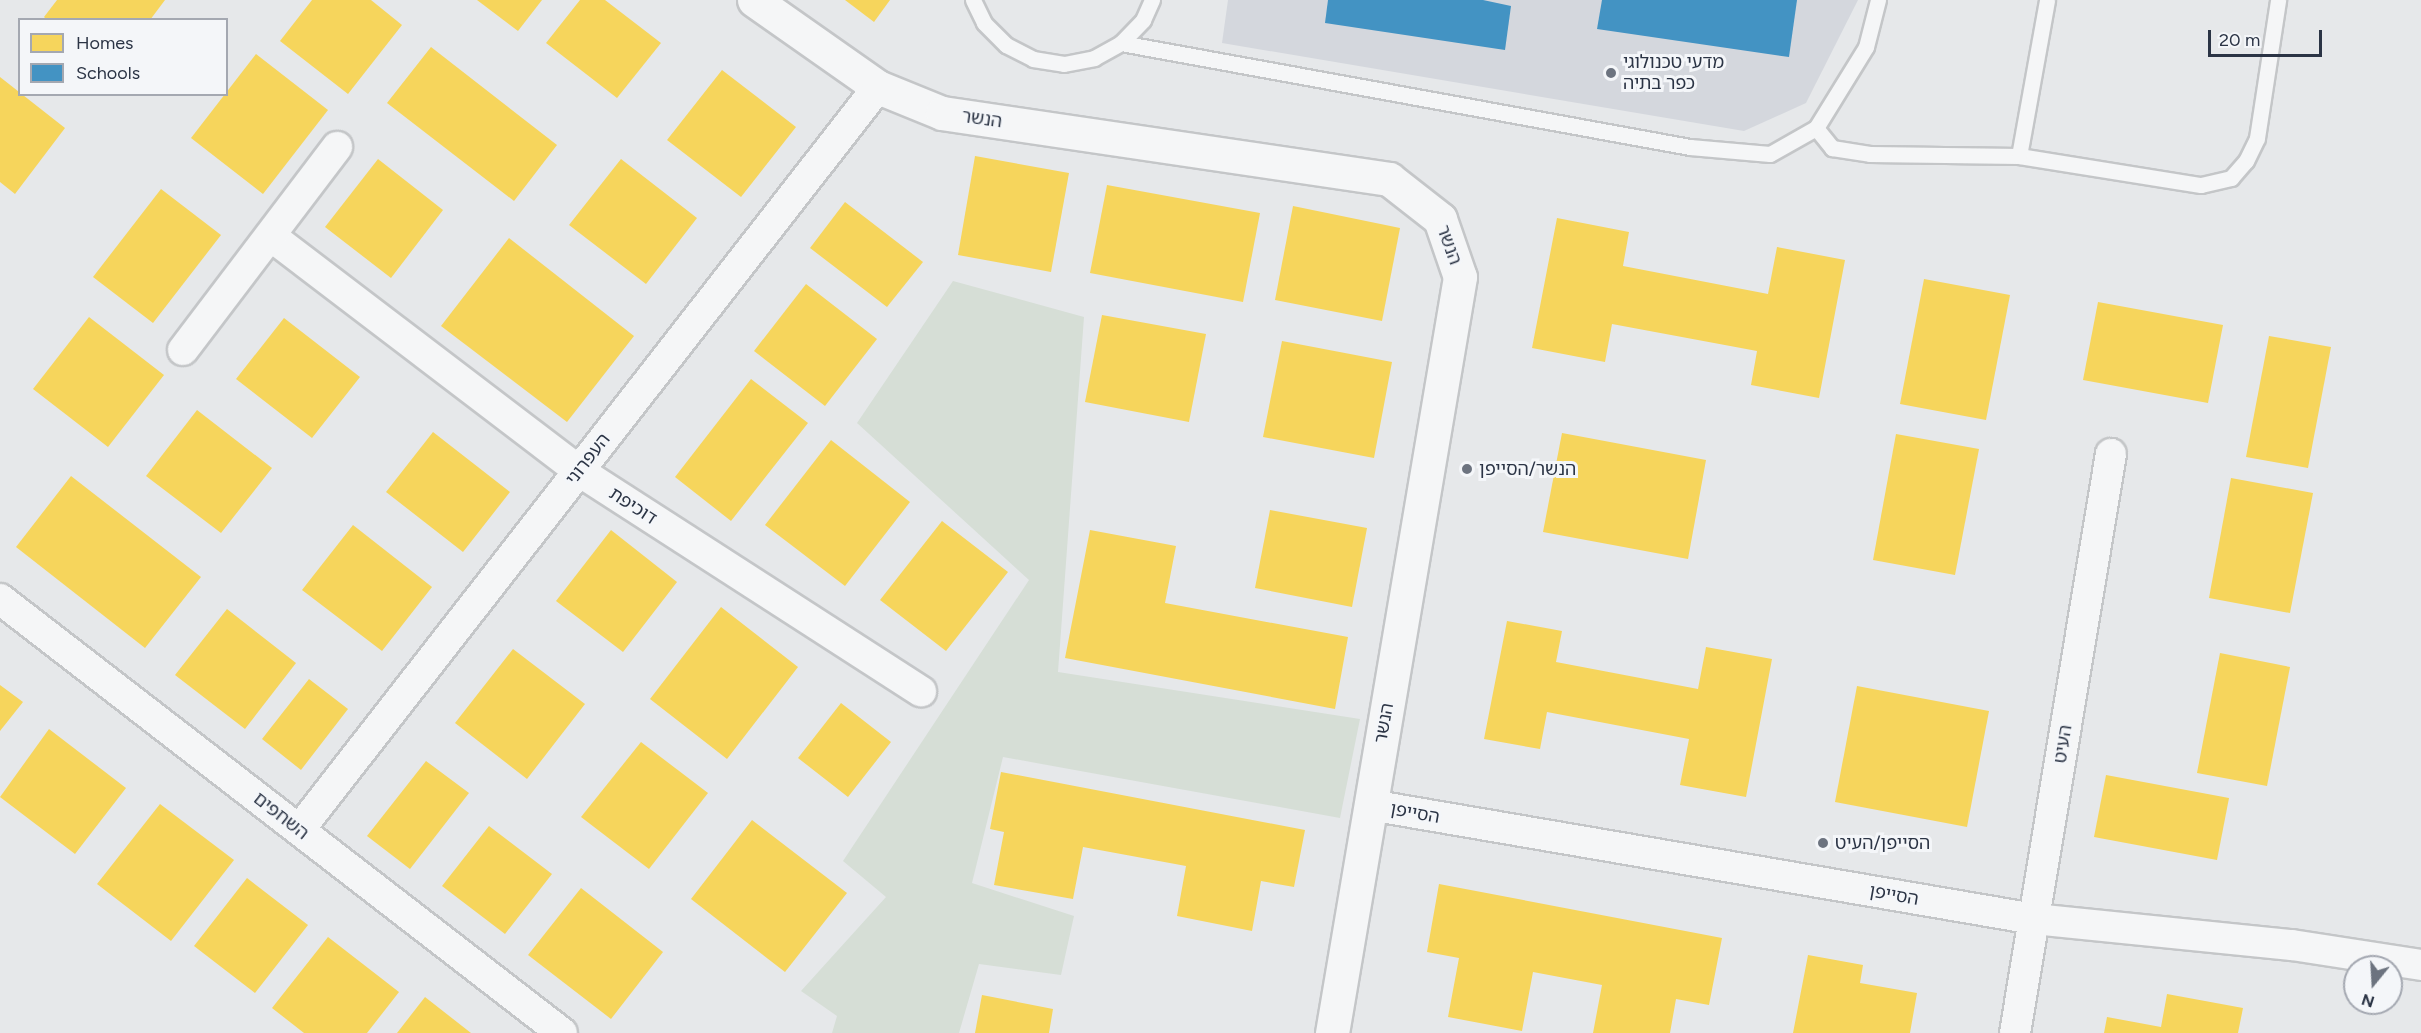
<!DOCTYPE html>
<html>
<head>
<meta charset="utf-8">
<style>
	body { margin:0 }
	#map { position:relative; width:2421px; height:1033px; overflow:hidden; background:#e6e8ea; font-family:Figtree,"Noto Sans Hebrew",sans-serif }
	div>[style] { position:absolute }
	.built>* { inset:0; background:#d4d7dd }
	.green>* { inset:0; background:#d6ded6 }
	.homes>* { inset:0; background:#f6d55c }
	.schools>* { inset:0; background:#4393c3 }
	.roads { filter:drop-shadow(2px 0 #c4c6c8) drop-shadow(-2px 0 #c4c6c8) drop-shadow(0 2px #c4c6c8) drop-shadow(0 -2px #c4c6c8) }
	.service>* { height:15px; margin:-7.5px; padding:0 7.5px; transform-origin:7.5px; border-radius:7.5px; background:#f5f6f7 }
	.minor>* { height:30px; margin:-15px; padding:0 15px; transform-origin:15px; border-radius:15px; background:#f5f6f7 }
	.tertiary>* { height:33px; margin:-16.5px; padding:0 16.5px; transform-origin:16.5px; border-radius:16.5px; background:#f5f6f7 }
	.dots>* { width:16px; height:16px; translate:-50% -50%; box-sizing:border-box; border:3px solid #f4f6f9; border-radius:50% }
	span { translate:-50% -50%; white-space:nowrap; text-align:center; line-height:1.15; -webkit-text-stroke:6px #f4f6f9; paint-order:stroke }
	.poi-label { font-size:18px; color:#2b3445 }
	.left { translate:0 -50%; text-align:left }
	.street-label { font-size:18px; color:#2b3445 }
	.legend { position:absolute; left:18px; top:18px; width:210px; height:78px; box-sizing:border-box; background:#f4f6f9; border:2px solid #a4a8b1; margin:0; padding:8px 10px; list-style:none; font-size:18px; color:#2b3445 }
	.legend li { display:flex; align-items:center; gap:12px; height:30px }
	.legend b { width:30px; border:2px solid #a4a8b1 }
	.north { position:absolute; left:2343px; top:955px; width:60px; height:60px; box-sizing:border-box; background:#f4f6f9; border:2px solid #a4a8b1; border-radius:50%; rotate:198deg; font-size:16px; font-weight:700; line-height:24px; text-align:center; color:#2b3445 }
	.north::after { content:''; display:block; margin:auto; width:21px; height:27px; background:#6c737f; clip-path:polygon(50% 0,100% 100%,50% 72%,0 100%) }
	.scale { position:absolute; left:2208px; top:30px; width:114px; height:27px; box-sizing:border-box; border:3px solid #2b3445; border-top:0; padding-left:8px; font-size:18px; line-height:21px; white-space:nowrap; color:#2b3445; -webkit-text-stroke:4px #f4f6f9; paint-order:stroke }
</style>
</head>
<body>
<div id="map">
	<div class="built">
		<div style="clip-path:polygon(1228px 0,1858px 0,1806px 103px,1744px 131px,1222px 43px)"></div>
	</div>
	<div class="green">
		<div style="clip-path:polygon(953px 281px,1084px 317px,1058px 672px,1360px 719px,1340px 818px,1003px 757px,972px 883px,1074px 916px,1061px 975px,979px 964px,959px 1033px,832px 1033px,837px 1016px,801px 991px,886px 897px,843px 861px,1029px 580px,857px 423px)"></div>
	</div>
	<div class="homes">
		<div style="clip-path:polygon(57px 0,165px 0,150px 20px,47px 20px,44px 17px)"></div>
		<div style="clip-path:polygon(312px 0,371px 0,402px 25px,348px 94px,280px 41px)"></div>
		<div style="clip-path:polygon(477px 0,542px 0,518px 31px)"></div>
		<div style="clip-path:polygon(580px 0,605px 0,661px 43px,617px 98px,546px 43px)"></div>
		<div style="clip-path:polygon(845px 0,890px 0,874px 22px)"></div>
		<div style="clip-path:polygon(431px 47px,557px 145px,514px 201px,387px 103px)"></div>
		<div style="clip-path:polygon(256px 54px,328px 110px,263px 194px,191px 138px)"></div>
		<div style="clip-path:polygon(722px 70px,796px 127px,741px 197px,667px 140px)"></div>
		<div style="clip-path:polygon(0 77px,65px 128px,15px 194px,0 182px)"></div>
		<div style="clip-path:polygon(975px 156px,1069px 173px,1051px 272px,958px 255px)"></div>
		<div style="clip-path:polygon(378px 159px,443px 210px,391px 278px,325px 227px)"></div>
		<div style="clip-path:polygon(621px 159px,697px 218px,646px 284px,569px 225px)"></div>
		<div style="clip-path:polygon(1107px 185px,1260px 213px,1243px 302px,1090px 273px)"></div>
		<div style="clip-path:polygon(161px 189px,221px 235px,153px 323px,93px 277px)"></div>
		<div style="clip-path:polygon(845px 202px,923px 262px,887px 307px,810px 248px)"></div>
		<div style="clip-path:polygon(1293px 206px,1400px 228px,1382px 321px,1275px 300px)"></div>
		<div style="clip-path:polygon(1557px 218px,1629px 232px,1623px 266px,1768px 294px,1777px 247px,1845px 260px,1819px 398px,1751px 385px,1757px 351px,1612px 324px,1605px 362px,1532px 348px)"></div>
		<div style="clip-path:polygon(509px 238px,634px 336px,567px 422px,441px 326px)"></div>
		<div style="clip-path:polygon(1924px 279px,2010px 295px,1986px 420px,1900px 404px)"></div>
		<div style="clip-path:polygon(806px 284px,877px 339px,825px 406px,754px 351px)"></div>
		<div style="clip-path:polygon(2098px 302px,2223px 325px,2208px 403px,2083px 380px)"></div>
		<div style="clip-path:polygon(1102px 315px,1206px 334px,1189px 422px,1085px 402px)"></div>
		<div style="clip-path:polygon(89px 317px,164px 375px,108px 447px,33px 389px)"></div>
		<div style="clip-path:polygon(284px 318px,360px 377px,312px 438px,236px 379px)"></div>
		<div style="clip-path:polygon(2269px 336px,2331px 347px,2308px 468px,2246px 457px)"></div>
		<div style="clip-path:polygon(1282px 341px,1392px 362px,1374px 458px,1263px 437px)"></div>
		<div style="clip-path:polygon(751px 379px,808px 423px,731px 521px,675px 477px)"></div>
		<div style="clip-path:polygon(197px 410px,272px 468px,221px 533px,146px 476px)"></div>
		<div style="clip-path:polygon(433px 432px,510px 492px,463px 552px,386px 492px)"></div>
		<div style="clip-path:polygon(1562px 433px,1706px 460px,1688px 559px,1543px 532px)"></div>
		<div style="clip-path:polygon(1896px 434px,1979px 449px,1955px 575px,1873px 560px)"></div>
		<div style="clip-path:polygon(831px 440px,910px 502px,845px 586px,765px 525px)"></div>
		<div style="clip-path:polygon(71px 476px,201px 577px,145px 648px,16px 547px)"></div>
		<div style="clip-path:polygon(2231px 478px,2313px 493px,2290px 613px,2209px 598px)"></div>
		<div style="clip-path:polygon(1270px 510px,1367px 528px,1352px 607px,1255px 588px)"></div>
		<div style="clip-path:polygon(942px 521px,1008px 572px,946px 651px,880px 600px)"></div>
		<div style="clip-path:polygon(353px 525px,432px 587px,382px 651px,302px 590px)"></div>
		<div style="clip-path:polygon(611px 530px,677px 582px,623px 652px,556px 601px)"></div>
		<div style="clip-path:polygon(1090px 530px,1176px 546px,1165px 603px,1348px 637px,1335px 709px,1065px 658px)"></div>
		<div style="clip-path:polygon(721px 607px,798px 667px,727px 759px,650px 699px)"></div>
		<div style="clip-path:polygon(227px 609px,296px 663px,245px 729px,175px 675px)"></div>
		<div style="clip-path:polygon(1507px 621px,1562px 631px,1556px 662px,1698px 689px,1706px 647px,1772px 659px,1746px 797px,1680px 785px,1689px 739px,1547px 712px,1540px 749px,1484px 739px)"></div>
		<div style="clip-path:polygon(513px 649px,585px 704px,527px 779px,455px 723px)"></div>
		<div style="clip-path:polygon(2220px 653px,2290px 667px,2267px 786px,2197px 773px)"></div>
		<div style="clip-path:polygon(309px 679px,348px 709px,301px 770px,262px 739px)"></div>
		<div style="clip-path:polygon(0 685px,23px 702px,0 731px)"></div>
		<div style="clip-path:polygon(1857px 686px,1989px 711px,1967px 827px,1835px 802px)"></div>
		<div style="clip-path:polygon(841px 703px,891px 742px,848px 797px,798px 758px)"></div>
		<div style="clip-path:polygon(49px 729px,126px 788px,75px 854px,0 797px)"></div>
		<div style="clip-path:polygon(641px 742px,708px 793px,649px 869px,581px 817px)"></div>
		<div style="clip-path:polygon(426px 761px,469px 793px,410px 869px,367px 836px)"></div>
		<div style="clip-path:polygon(1001px 772px,1305px 830px,1294px 887px,1261px 881px,1252px 931px,1177px 916px,1186px 866px,1083px 847px,1073px 899px,994px 885px,1004px 832px,990px 829px)"></div>
		<div style="clip-path:polygon(2106px 775px,2229px 798px,2217px 860px,2094px 837px)"></div>
		<div style="clip-path:polygon(160px 804px,234px 860px,171px 941px,97px 884px)"></div>
		<div style="clip-path:polygon(752px 820px,847px 893px,785px 972px,691px 899px)"></div>
		<div style="clip-path:polygon(489px 826px,552px 874px,505px 934px,442px 886px)"></div>
		<div style="clip-path:polygon(247px 878px,308px 925px,255px 993px,194px 946px)"></div>
		<div style="clip-path:polygon(1439px 884px,1722px 938px,1709px 1005px,1676px 999px,1670px 1033px,1593px 1033px,1602px 985px,1533px 972px,1522px 1031px,1448px 1017px,1459px 958px,1427px 952px)"></div>
		<div style="clip-path:polygon(581px 888px,663px 952px,611px 1019px,528px 955px)"></div>
		<div style="clip-path:polygon(328px 937px,399px 992px,367px 1033px,304px 1033px,272px 1008px)"></div>
		<div style="clip-path:polygon(1808px 955px,1863px 965px,1860px 983px,1917px 993px,1910px 1033px,1793px 1033px)"></div>
		<div style="clip-path:polygon(2167px 994px,2243px 1008px,2238px 1033px,2104px 1033px,2107px 1017px,2161px 1027px)"></div>
		<div style="clip-path:polygon(982px 995px,1053px 1009px,1049px 1033px,975px 1033px)"></div>
		<div style="clip-path:polygon(425px 997px,471px 1033px,397px 1033px)"></div>
	</div>
	<div class="schools">
		<div style="clip-path:polygon(1328px 0,1483px 0,1511px 6px,1505px 50px,1325px 23px)"></div>
		<div style="clip-path:polygon(1602px 0,1797px 0,1789px 57px,1597px 29px)"></div>
	</div>
	<div class="roads">
		<div class="service">
			<div style="left:973px;top:0;width:25px;rotate:64deg"></div>
			<div style="left:984px;top:23px;width:31px;rotate:45deg"></div>
			<div style="left:1006px;top:45px;width:30px;rotate:27deg"></div>
			<div style="left:1033px;top:59px;width:31px;rotate:9deg"></div>
			<div style="left:1064px;top:64px;width:31px;rotate:-11deg"></div>
			<div style="left:1094px;top:58px;width:31px;rotate:-29deg"></div>
			<div style="left:1121px;top:43px;width:32px;rotate:-46deg"></div>
			<div style="left:1143px;top:20px;width:22px;rotate:-66deg"></div>
			<div style="left:1121px;top:43px;width:578px;rotate:10.36deg"></div>
			<div style="left:1690px;top:147px;width:80px;rotate:5deg"></div>
			<div style="left:1770px;top:154px;width:53px;rotate:-29.5deg"></div>
			<div style="left:1816px;top:128px;width:95px;rotate:-58.3deg"></div>
			<div style="left:1866px;top:47px;width:49px;rotate:-75.7deg"></div>
			<div style="left:1816px;top:128px;width:26px;rotate:51deg"></div>
			<div style="left:1832px;top:148px;width:38px;rotate:9deg"></div>
			<div style="left:1870px;top:154px;width:149px;rotate:0.8deg"></div>
			<div style="left:2019px;top:156px;width:184px;rotate:9.1deg"></div>
			<div style="left:2201px;top:185px;width:31px;rotate:-13deg"></div>
			<div style="left:2231px;top:178px;width:23px;rotate:-49deg"></div>
			<div style="left:2246px;top:161px;width:25px;rotate:-64deg"></div>
			<div style="left:2257px;top:138px;width:140px;rotate:-81.3deg"></div>
			<div style="left:2019px;top:156px;width:158px;rotate:-79.8deg"></div>
		</div>
		<div class="minor">
			<div style="left:272px;top:237px;width:386px;rotate:37.3deg"></div>
			<div style="left:579px;top:471px;width:407px;rotate:32.8deg"></div>
			<div style="left:183px;top:350px;width:255px;rotate:-52.8deg"></div>
			<div style="left:0;top:599px;width:710px;rotate:37.68deg"></div>
			<div style="left:1370px;top:805px;width:674px;rotate:9.74deg"></div>
			<div style="left:2034px;top:919px;width:259px;rotate:5.8deg"></div>
			<div style="left:2292px;top:945px;width:131px;rotate:8.8deg"></div>
			<div style="left:299px;top:830px;width:942px;rotate:-52.07deg"></div>
			<div style="left:2015px;top:1033px;width:587px;rotate:-80.59deg"></div>
		</div>
		<div class="tertiary">
			<div style="left:754px;top:0;width:151px;rotate:35.1deg"></div>
			<div style="left:878px;top:87px;width:69px;rotate:22.1deg"></div>
			<div style="left:942px;top:113px;width:452px;rotate:8.4deg"></div>
			<div style="left:1389px;top:179px;width:65px;rotate:38.1deg"></div>
			<div style="left:1440px;top:219px;width:61px;rotate:71deg"></div>
			<div style="left:1460px;top:277px;width:767px;rotate:99.61deg"></div>
		</div>
	</div>
	<div class="dots">
		<div style="left:1611px;top:73px;background:#6c737f"></div>
		<div style="left:1467px;top:469px;background:#6c737f"></div>
		<div style="left:1823px;top:843px;background:#6c737f"></div>
	</div>
	<div class="poi-label">
		<span class="left" style="left:1623px;top:73px">מדעי טכנולוגי<br>כפר בתיה</span>
		<span class="left" style="left:1479px;top:469px">הנשר/הסייפן</span>
		<span class="left" style="left:1835px;top:843px">הסייפן/העיט</span>
	</div>
	<div class="street-label">
		<span style="left:982px;top:119px;rotate:8deg">הנשר</span>
		<span style="left:1449px;top:245px;rotate:70deg">הנשר</span>
		<span style="left:588px;top:459px;rotate:-52deg">העפרוני</span>
		<span style="left:633px;top:506px;rotate:33deg">דוכיפת</span>
		<span style="left:1384px;top:723px;rotate:-80deg">הנשר</span>
		<span style="left:2063px;top:744px;rotate:-81deg">העיט</span>
		<span style="left:1415px;top:813px;rotate:10deg">הסייפן</span>
		<span style="left:281px;top:816px;rotate:38deg">השחפים</span>
		<span style="left:1894px;top:895px;rotate:10deg">הסייפן</span>
	</div>
	<ul class="legend">
	<li><b style="height:16px;background:#f6d55c"></b>Homes</li>
	<li><b style="height:16px;background:#4393c3"></b>Schools</li>
	</ul>
	<div class="north">N</div>
	<div class="scale">20 m</div>
</div>
</body>
</html>
